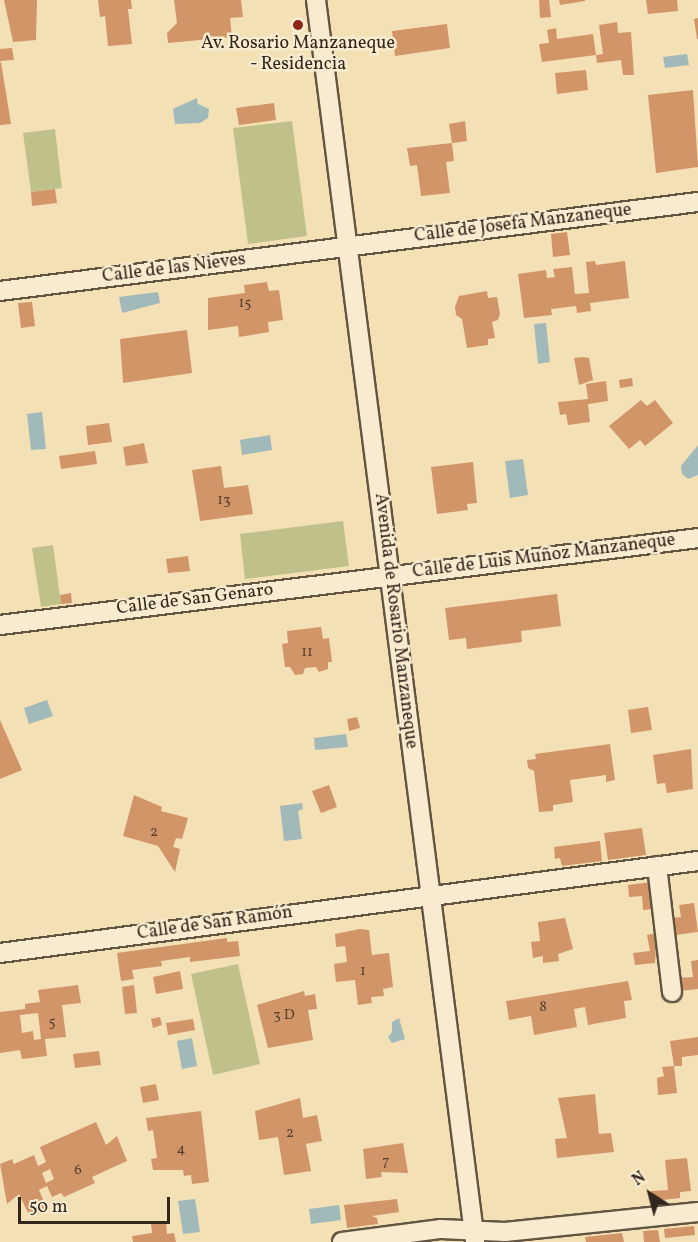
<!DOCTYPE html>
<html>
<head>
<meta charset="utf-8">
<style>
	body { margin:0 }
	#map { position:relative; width:698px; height:1242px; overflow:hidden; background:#f4e0b5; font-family:Vollkorn,serif }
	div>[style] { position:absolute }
	.green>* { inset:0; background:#c0c18a }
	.water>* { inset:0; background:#a1bab9 }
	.building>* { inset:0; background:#d29567 }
	.roads { filter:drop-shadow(2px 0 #625542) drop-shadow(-2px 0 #625542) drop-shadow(0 2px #625542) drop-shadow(0 -2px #625542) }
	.minor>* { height:18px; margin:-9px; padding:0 9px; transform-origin:9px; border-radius:9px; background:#f8ebcf }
	.dots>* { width:16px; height:16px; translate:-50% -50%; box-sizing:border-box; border:3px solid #f8ebcf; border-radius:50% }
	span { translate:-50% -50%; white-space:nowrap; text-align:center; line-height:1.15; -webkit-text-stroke:5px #f8ebcf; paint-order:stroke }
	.number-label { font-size:15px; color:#59422f }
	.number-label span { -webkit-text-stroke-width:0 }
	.poi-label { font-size:18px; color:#31271c }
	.street-label { font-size:18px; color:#31271c }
	.north { position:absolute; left:620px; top:1164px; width:60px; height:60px; -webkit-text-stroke:4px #f8ebcf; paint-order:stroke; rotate:324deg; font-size:16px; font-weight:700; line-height:24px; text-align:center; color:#31271c }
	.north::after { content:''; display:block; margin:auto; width:21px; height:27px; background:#31271c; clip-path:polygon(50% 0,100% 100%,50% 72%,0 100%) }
	.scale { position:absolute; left:18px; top:1197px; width:152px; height:27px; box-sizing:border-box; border:3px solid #31271c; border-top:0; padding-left:8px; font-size:18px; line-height:21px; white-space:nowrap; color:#31271c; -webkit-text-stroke:4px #f8ebcf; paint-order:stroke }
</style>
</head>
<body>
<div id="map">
	<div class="green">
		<div style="clip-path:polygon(292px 121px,307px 236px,248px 244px,233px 128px)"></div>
		<div style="clip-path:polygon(55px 129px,62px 188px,31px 192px,23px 133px)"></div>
		<div style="clip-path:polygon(343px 521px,349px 566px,245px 579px,240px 534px)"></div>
		<div style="clip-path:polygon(53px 545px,61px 604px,41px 607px,32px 548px)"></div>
		<div style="clip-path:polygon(238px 964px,260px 1064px,213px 1075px,191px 974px)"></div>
	</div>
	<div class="water">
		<div style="clip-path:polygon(687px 54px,689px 65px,665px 68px,663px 57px)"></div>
		<div style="clip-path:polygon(197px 98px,198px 104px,209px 109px,208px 118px,200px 123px,175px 124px,173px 109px)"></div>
		<div style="clip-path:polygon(158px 292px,160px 303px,122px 313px,119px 297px)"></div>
		<div style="clip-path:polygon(546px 323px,550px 362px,538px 364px,534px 324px)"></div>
		<div style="clip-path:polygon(42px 412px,46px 449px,31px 450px,27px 414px)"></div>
		<div style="clip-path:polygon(270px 435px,272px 450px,242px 455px,240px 440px)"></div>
		<div style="clip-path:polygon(698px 445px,698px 475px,688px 479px,682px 474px,681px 466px)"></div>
		<div style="clip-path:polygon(523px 459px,528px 495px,510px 498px,505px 461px)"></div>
		<div style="clip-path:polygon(47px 700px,53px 716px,29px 724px,24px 708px)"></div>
		<div style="clip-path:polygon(346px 734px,348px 747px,315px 750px,314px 738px)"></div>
		<div style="clip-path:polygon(302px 803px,303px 809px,298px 811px,302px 839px,284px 841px,280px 806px)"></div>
		<div style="clip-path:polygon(399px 1018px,405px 1039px,392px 1043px,388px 1037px,392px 1032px,392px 1022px)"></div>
		<div style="clip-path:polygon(192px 1038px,197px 1066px,182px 1069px,177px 1041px)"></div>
		<div style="clip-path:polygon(195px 1199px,200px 1232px,183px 1234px,178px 1201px)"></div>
		<div style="clip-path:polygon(339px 1205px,341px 1220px,311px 1224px,309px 1209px)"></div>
	</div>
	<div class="building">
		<div style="clip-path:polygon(4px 0,37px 0,36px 40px,13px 42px)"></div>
		<div style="clip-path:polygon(98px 0,131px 0,132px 9px,128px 9px,132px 44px,108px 46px,105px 16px,100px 17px)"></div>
		<div style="clip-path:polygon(174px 0,241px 0,243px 17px,230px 18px,232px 37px,168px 43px,167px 33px,177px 23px)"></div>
		<div style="clip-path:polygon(539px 0,549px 0,551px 17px,540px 18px)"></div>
		<div style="clip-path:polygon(559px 0,585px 0,585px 1px,560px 5px)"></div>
		<div style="clip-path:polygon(646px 0,677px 0,678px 11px,648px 14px)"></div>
		<div style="clip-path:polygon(698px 18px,698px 39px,697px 39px,694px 19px)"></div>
		<div style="clip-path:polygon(617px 22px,618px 33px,631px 32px,634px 75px,623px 75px,621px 60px,597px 63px,596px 55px,603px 54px,599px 25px)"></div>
		<div style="clip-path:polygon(447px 24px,450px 48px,395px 56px,392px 31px)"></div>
		<div style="clip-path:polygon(556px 28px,557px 39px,593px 34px,596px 55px,542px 62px,539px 44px,549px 43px,547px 30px)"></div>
		<div style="clip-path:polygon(12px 48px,14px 60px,0 61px,0 49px)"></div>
		<div style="clip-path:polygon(1px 62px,11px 124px,0 125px,0 63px)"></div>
		<div style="clip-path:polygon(586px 70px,588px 90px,557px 94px,555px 73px)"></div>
		<div style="clip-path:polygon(693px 90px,698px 167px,656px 173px,648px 95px)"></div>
		<div style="clip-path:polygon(274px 103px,276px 120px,239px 125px,236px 108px)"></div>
		<div style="clip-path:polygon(465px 121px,467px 141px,452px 143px,449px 124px)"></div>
		<div style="clip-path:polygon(452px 143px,454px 161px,446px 162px,450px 193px,421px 196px,417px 165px,410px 166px,407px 148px)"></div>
		<div style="clip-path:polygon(55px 189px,57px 203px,32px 206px,31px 192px)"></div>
		<div style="clip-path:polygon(567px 232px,570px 255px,553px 257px,551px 234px)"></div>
		<div style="clip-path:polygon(595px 261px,596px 265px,625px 261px,629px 298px,590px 303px,591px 311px,577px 313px,576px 306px,551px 309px,552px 315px,524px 318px,518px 274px,546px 270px,547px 278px,555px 277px,553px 269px,572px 267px,575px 294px,589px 293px,586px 262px)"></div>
		<div style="clip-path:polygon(267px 282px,269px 291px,279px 290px,283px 320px,268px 322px,269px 332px,239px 337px,238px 326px,208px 330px,208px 298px,245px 293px,244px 285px)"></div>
		<div style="clip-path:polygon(487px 291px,488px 298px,497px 297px,500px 314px,498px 320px,492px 322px,495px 338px,488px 339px,488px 345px,467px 348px,462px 319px,456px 315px,455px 307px,459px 296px)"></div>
		<div style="clip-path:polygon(32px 302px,35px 326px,21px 328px,18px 303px)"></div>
		<div style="clip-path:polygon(187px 330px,192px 373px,123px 383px,120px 339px)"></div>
		<div style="clip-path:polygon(582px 357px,589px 358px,593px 380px,579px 385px,574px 358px)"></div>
		<div style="clip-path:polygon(632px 378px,633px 386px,620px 388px,619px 380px)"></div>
		<div style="clip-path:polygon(606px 381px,608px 401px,588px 404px,590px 422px,568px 425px,566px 414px,560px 415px,558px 402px,588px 399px,586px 384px)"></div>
		<div style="clip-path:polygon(641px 400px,647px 406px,655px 400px,673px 423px,645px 446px,640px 440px,629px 449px,609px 426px)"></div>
		<div style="clip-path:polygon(109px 423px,112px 442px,88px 445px,86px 426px)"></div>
		<div style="clip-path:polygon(144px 443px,148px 463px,126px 466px,123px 447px)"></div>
		<div style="clip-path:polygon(95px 451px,97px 464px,61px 469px,59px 456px)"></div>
		<div style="clip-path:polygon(473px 462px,477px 503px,467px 504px,468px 510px,437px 514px,431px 467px)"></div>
		<div style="clip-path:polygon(221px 466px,224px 488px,248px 485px,253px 514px,200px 521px,192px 470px)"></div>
		<div style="clip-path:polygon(188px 556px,190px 571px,168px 573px,166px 559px)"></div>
		<div style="clip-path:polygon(71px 593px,72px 603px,61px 604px,60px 595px)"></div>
		<div style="clip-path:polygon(557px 594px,561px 626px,521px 631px,522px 642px,467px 649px,466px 638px,449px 640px,445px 608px)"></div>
		<div style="clip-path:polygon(321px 627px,323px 639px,329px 638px,332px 662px,328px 662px,328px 669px,319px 672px,316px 667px,305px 668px,303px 674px,295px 675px,290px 667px,285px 667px,282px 644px,288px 643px,287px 631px)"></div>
		<div style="clip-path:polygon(648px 707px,652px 730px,631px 733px,628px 710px)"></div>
		<div style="clip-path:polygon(357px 717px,360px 728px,349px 731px,347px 719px)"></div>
		<div style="clip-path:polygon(0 720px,22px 770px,0 779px)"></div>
		<div style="clip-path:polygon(610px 744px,615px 780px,606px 782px,606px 775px,570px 780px,573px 802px,553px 805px,553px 811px,539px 812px,534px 771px,528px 768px,527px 760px,536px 759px,535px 754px)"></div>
		<div style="clip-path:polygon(691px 749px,693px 789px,667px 793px,665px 783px,657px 784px,653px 755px)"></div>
		<div style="clip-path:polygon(329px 785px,337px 807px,321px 813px,312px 791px)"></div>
		<div style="clip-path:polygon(134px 795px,162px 807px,161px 811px,188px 818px,182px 839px,176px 838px,173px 847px,180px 849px,175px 872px,158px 846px,123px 836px)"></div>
		<div style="clip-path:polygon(642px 828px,646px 855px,608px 860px,604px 833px)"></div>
		<div style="clip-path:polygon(600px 841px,602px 861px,562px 866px,560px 858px,555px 859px,554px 847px)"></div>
		<div style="clip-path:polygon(652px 882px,654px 909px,643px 910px,642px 896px,629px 897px,628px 885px)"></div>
		<div style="clip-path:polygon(694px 903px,698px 932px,675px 935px,673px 918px,681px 917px,679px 905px)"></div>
		<div style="clip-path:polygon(565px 918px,573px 949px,558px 954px,559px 961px,543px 963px,543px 956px,533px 958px,531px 942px,540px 941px,538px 922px)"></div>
		<div style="clip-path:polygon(360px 929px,369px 930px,372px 955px,389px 953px,393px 987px,383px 989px,384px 996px,371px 997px,372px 1003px,358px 1005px,355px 980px,336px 982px,334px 964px,347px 962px,345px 946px,336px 947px,335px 934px)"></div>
		<div style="clip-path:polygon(657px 933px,655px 963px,635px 965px,633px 953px,650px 951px,647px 935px)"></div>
		<div style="clip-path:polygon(227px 938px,227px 942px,238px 941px,240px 956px,190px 962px,190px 957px,161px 961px,162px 966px,132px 970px,134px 979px,121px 981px,117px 953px)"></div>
		<div style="clip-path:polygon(698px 960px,698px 989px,679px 991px,678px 978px,693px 977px,691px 961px)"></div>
		<div style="clip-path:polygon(180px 971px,183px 989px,156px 994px,153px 977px)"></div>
		<div style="clip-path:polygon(628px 981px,632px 1000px,624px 1001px,626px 1018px,588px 1025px,585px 1007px,574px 1009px,577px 1027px,534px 1035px,531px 1016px,509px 1020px,506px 1001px)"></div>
		<div style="clip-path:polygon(evenodd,78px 985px,81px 1003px,62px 1005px,66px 1037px,45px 1039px,47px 1056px,22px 1059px,20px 1050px,0 1053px,0 1012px,25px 1009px,25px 1004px,40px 1002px,38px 990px,78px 985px,38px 1013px,41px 1039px,34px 1040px,33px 1031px,22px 1033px,20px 1015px,38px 1013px)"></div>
		<div style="clip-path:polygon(134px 985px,137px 1013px,125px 1014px,122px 987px)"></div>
		<div style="clip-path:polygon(304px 991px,305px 996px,315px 994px,317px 1009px,308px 1010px,313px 1040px,268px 1048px,257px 1005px)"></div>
		<div style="clip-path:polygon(160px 1017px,162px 1025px,153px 1028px,151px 1019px)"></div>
		<div style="clip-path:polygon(193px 1019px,195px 1030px,168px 1035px,166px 1023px)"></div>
		<div style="clip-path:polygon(698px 1037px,698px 1055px,682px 1057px,682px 1066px,674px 1066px,670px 1041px)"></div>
		<div style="clip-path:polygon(99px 1051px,101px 1065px,75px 1068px,73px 1054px)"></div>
		<div style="clip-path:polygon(674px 1066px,677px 1093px,658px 1095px,657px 1078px,664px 1076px,662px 1067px)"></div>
		<div style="clip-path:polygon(156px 1084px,159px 1100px,143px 1103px,140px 1087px)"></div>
		<div style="clip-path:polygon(595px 1094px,599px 1134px,611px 1133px,614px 1152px,557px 1158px,555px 1139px,567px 1138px,558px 1098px)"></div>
		<div style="clip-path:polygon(300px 1098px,303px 1118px,317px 1115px,322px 1141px,306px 1144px,311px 1171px,284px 1175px,278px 1137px,259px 1140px,255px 1111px)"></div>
		<div style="clip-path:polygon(201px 1111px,209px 1182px,192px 1184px,191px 1175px,184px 1176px,183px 1170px,153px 1170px,151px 1159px,157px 1158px,153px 1130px,148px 1131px,146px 1118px)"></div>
		<div style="clip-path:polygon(evenodd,96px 1122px,106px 1145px,117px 1136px,127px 1161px,92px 1177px,95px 1183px,64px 1197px,61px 1193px,52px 1197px,47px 1186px,39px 1190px,47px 1209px,30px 1217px,19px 1194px,7px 1204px,0 1164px,12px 1159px,14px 1164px,34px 1155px,38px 1166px,46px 1162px,40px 1147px,96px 1122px,50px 1169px,54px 1179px,46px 1183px,42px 1173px,50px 1169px)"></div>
		<div style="clip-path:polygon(403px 1143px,408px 1173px,381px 1172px,382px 1177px,366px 1179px,363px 1149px)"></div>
		<div style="clip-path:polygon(687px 1158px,691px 1191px,680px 1192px,680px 1198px,653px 1201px,651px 1191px,668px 1190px,665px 1160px)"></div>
		<div style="clip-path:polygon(397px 1199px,399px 1212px,372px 1216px,377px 1218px,378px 1224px,347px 1228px,344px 1205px)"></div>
		<div style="clip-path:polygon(166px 1222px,167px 1234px,174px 1233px,176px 1242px,133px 1242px,132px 1236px,152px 1233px,151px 1224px)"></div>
		<div style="clip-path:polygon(694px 1226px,695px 1235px,665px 1238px,664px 1229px)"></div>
		<div style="clip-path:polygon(658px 1230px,660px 1242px,644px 1242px,643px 1231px)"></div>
		<div style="clip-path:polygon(622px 1233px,624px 1242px,586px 1242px,585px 1237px)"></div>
	</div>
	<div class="roads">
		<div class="minor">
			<div style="left:316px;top:0;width:1252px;rotate:82.7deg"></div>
			<div style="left:0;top:291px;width:704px;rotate:-7.27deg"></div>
			<div style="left:0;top:625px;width:703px;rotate:-7.1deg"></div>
			<div style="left:657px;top:866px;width:127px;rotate:83.2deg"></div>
			<div style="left:0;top:953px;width:704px;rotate:-7.51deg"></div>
			<div style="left:342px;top:1242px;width:100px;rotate:-7.5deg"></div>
			<div style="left:441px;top:1229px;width:64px;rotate:2.7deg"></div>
			<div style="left:505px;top:1232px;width:194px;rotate:-5.9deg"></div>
		</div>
	</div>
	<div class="dots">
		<div style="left:298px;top:25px;background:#8f2418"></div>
	</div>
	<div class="number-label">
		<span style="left:245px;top:304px">15</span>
		<span style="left:224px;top:501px">13</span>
		<span style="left:307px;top:653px">11</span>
		<span style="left:154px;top:833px">2</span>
		<span style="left:363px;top:972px">1</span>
		<span style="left:543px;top:1008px">8</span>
		<span style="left:284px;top:1016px">3 D</span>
		<span style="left:52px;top:1023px">5</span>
		<span style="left:290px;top:1134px">2</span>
		<span style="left:181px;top:1150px">4</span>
		<span style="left:386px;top:1162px">7</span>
		<span style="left:78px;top:1171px">6</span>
	</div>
	<div class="poi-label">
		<span style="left:298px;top:55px">Av. Rosario Manzaneque<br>- Residencia</span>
	</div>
	<div class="street-label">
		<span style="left:523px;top:224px;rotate:-7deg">Calle de Josefa Manzaneque</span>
		<span style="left:174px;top:269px;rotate:-7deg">Calle de las Nieves</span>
		<span style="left:544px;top:557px;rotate:-7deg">Calle de Luis Muñoz Manzaneque</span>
		<span style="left:195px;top:600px;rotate:-7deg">Calle de San Genaro</span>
		<span style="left:395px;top:621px;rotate:83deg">Avenida de Rosario Manzaneque</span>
		<span style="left:215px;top:924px;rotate:-8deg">Calle de San Ramón</span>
	</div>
	<div class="north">N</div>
	<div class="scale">50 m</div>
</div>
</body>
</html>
